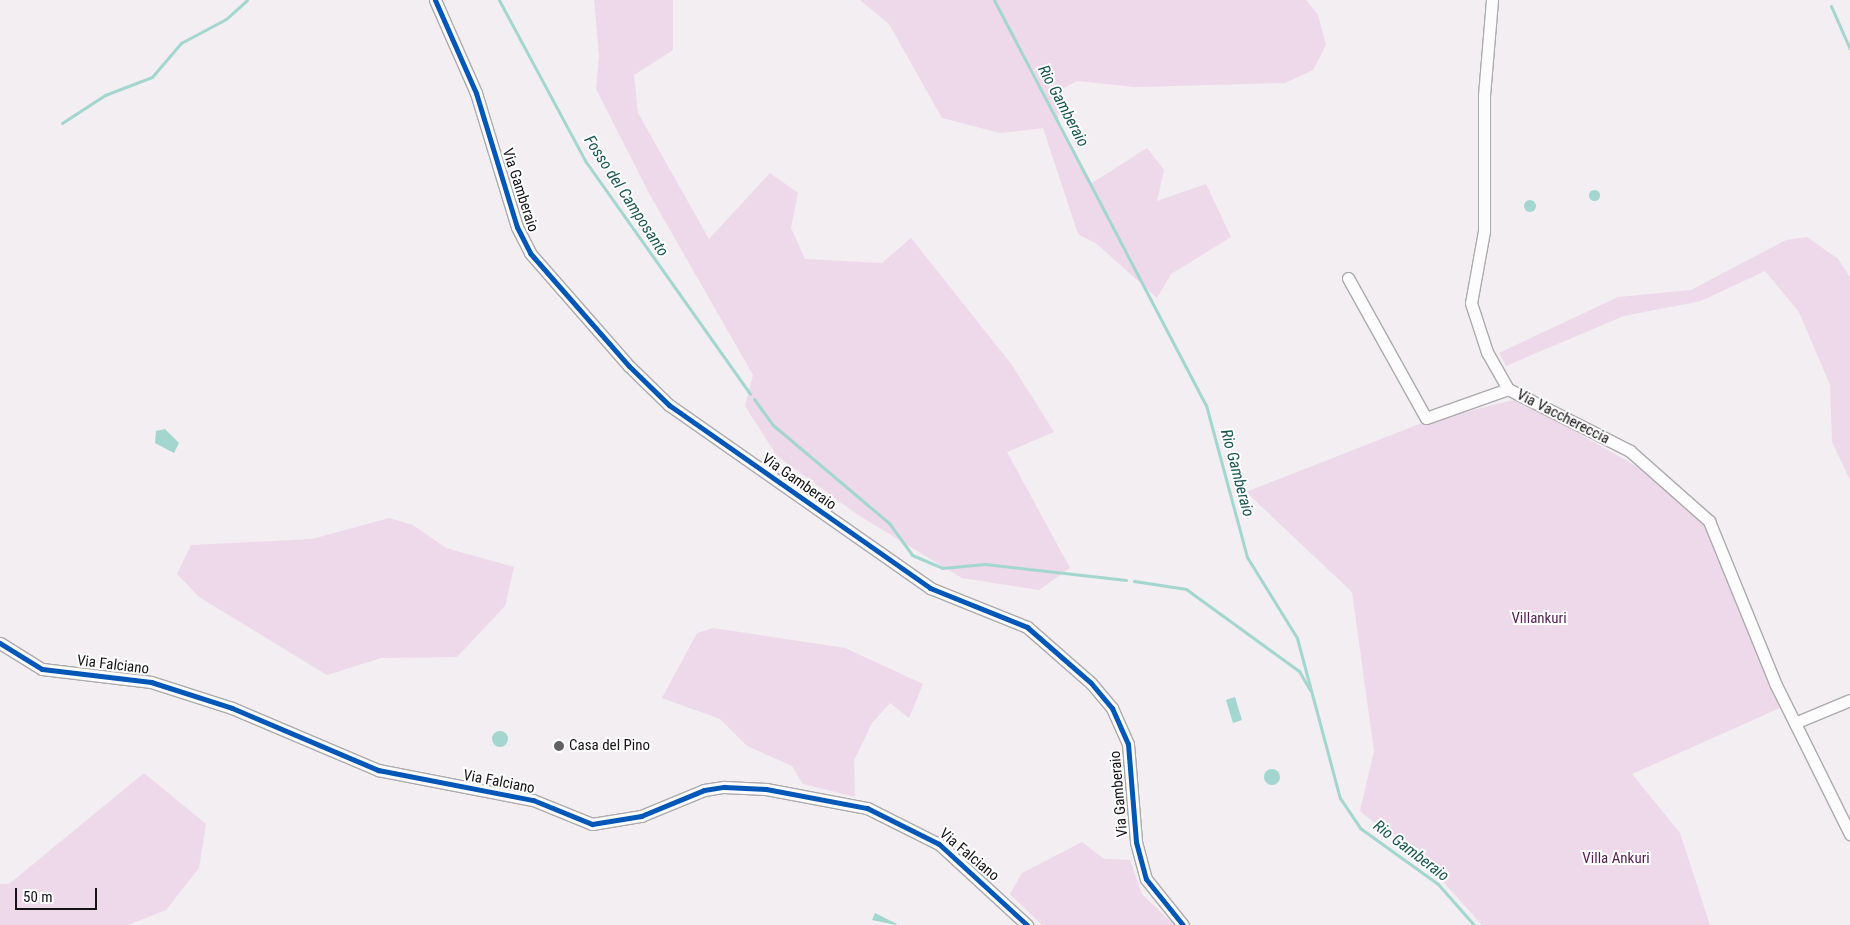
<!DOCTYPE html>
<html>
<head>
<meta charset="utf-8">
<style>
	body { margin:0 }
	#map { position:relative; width:1850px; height:925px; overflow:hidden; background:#f2eef1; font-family:"Roboto Condensed",sans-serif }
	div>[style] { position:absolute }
	.green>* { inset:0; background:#edd9ea }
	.water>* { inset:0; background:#a3d6cf }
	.round { border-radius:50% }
	.stream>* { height:3px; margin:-1.5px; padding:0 1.5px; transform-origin:1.5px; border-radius:1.5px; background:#a3d6cf }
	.roads { filter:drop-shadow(1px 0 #adaaac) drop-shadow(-1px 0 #adaaac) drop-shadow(0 1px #adaaac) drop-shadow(0 -1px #adaaac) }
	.minor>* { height:11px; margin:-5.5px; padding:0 5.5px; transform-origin:5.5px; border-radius:5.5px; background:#fdfcfd }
	.cycleway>* { height:5px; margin:-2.5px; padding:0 2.5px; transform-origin:2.5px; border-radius:2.5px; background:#0057b8 }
	.dots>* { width:14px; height:14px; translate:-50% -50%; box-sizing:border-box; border:2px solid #fff; border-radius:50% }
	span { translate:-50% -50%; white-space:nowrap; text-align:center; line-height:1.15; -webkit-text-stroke:4px #fff; paint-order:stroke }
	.street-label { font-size:15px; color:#151315 }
	.park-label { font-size:15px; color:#582153 }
	.poi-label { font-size:15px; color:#151315 }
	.left { translate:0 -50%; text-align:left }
	.water-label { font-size:16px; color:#18564f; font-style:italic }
	.scale { position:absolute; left:15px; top:888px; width:82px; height:22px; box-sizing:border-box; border:2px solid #151315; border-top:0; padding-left:6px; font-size:15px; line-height:18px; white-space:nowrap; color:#151315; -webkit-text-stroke:4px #fff; paint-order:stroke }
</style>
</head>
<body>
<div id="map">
	<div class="green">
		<div style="clip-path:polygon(594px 0,673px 0,673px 50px,634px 75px,638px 113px,709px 239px,770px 173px,798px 193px,791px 228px,805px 259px,882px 263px,911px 238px,1012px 365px,1054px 432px,1007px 452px,1070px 568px,1039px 590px,962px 578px,858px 515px,777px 456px,745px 406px,753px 375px,650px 195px,596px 89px,599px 56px)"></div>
		<div style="clip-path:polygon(860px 0,1306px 0,1318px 15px,1326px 45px,1313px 70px,1285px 83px,1135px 87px,1077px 81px,1064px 88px,1057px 122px,1092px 183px,1147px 148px,1164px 170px,1157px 201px,1206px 184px,1231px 237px,1171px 274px,1157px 298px,1097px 244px,1078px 234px,1043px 128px,1000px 133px,942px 118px,889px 24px)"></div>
		<div style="clip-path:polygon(1807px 237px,1838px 259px,1850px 277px,1850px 480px,1832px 442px,1830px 385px,1799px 312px,1765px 271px,1701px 301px,1624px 316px,1506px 366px,1499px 353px,1618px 297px,1691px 290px,1786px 240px)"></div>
		<div style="clip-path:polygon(1517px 399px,1656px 477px,1706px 525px,1780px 708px,1632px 774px,1680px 833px,1710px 925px,1482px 925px,1438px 876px,1360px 811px,1374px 751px,1352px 592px,1246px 492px,1422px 423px)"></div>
		<div style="clip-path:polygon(389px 518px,413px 525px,446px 548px,514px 567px,505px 606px,457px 657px,381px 658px,327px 675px,199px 597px,177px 574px,191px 545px,312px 539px)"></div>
		<div style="clip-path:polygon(713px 628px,845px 648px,923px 684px,909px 718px,890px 703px,872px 723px,854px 760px,855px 797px,803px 784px,792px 766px,747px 746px,720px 719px,662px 698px,697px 633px)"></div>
		<div style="clip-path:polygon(144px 773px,206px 824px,199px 868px,166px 910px,128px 925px,0 925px,0 884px,9px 884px)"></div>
		<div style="clip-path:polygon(1082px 842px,1104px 859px,1130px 860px,1142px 894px,1174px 925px,1042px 925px,1010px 894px,1022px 873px)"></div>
	</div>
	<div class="water">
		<div class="round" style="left:1588.5px;top:189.5px;width:11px;height:11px"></div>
		<div class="round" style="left:1524px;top:200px;width:12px;height:12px"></div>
		<div style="clip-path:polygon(165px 429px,179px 443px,174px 453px,155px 443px,156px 431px)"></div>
		<div style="clip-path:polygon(1235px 697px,1242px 720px,1233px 723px,1226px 700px)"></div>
		<div class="round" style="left:492px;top:731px;width:16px;height:16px"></div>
		<div class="round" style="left:1264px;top:769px;width:16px;height:16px"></div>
		<div style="clip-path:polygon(875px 913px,897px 924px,896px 925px,872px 920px)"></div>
	</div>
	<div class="stream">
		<div style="left:499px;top:0;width:184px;rotate:61.8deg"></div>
		<div style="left:586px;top:162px;width:284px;rotate:54.7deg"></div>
		<div style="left:994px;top:0;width:457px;rotate:62.4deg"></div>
		<div style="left:1206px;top:405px;width:157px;rotate:74.9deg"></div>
		<div style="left:1247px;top:557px;width:95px;rotate:58.3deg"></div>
		<div style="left:1297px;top:638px;width:166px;rotate:75deg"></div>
		<div style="left:1340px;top:798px;width:36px;rotate:56deg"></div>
		<div style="left:1360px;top:828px;width:96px;rotate:35.7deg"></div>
		<div style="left:1438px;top:884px;width:55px;rotate:48.7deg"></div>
		<div style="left:1831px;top:6px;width:47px;rotate:66.2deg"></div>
		<div style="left:62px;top:123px;width:51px;rotate:-33.1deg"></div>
		<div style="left:105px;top:95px;width:50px;rotate:-21deg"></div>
		<div style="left:152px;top:77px;width:45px;rotate:-49.5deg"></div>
		<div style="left:181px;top:43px;width:51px;rotate:-28.1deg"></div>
		<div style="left:226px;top:19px;width:28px;rotate:-42deg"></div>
		<div style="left:754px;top:399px;width:32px;rotate:54deg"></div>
		<div style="left:773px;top:425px;width:152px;rotate:40.2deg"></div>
		<div style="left:889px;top:523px;width:39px;rotate:54deg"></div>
		<div style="left:912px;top:555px;width:33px;rotate:23deg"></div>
		<div style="left:942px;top:568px;width:43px;rotate:-5.3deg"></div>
		<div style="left:985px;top:564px;width:142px;rotate:6.5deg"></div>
		<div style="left:1134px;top:581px;width:53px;rotate:8.7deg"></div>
		<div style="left:1186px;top:589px;width:140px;rotate:36deg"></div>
		<div style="left:1299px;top:671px;width:22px;rotate:60deg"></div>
	</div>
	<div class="roads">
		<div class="minor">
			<div style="left:435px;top:0;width:102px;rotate:66.2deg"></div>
			<div style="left:476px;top:93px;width:140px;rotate:73deg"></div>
			<div style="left:517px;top:227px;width:29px;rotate:63deg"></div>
			<div style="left:530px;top:253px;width:150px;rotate:48.8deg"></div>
			<div style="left:629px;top:366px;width:56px;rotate:44.3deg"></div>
			<div style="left:669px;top:405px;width:319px;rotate:35deg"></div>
			<div style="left:930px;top:588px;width:105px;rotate:21.9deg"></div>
			<div style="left:1027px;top:627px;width:85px;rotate:41.2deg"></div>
			<div style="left:1091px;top:683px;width:33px;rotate:50deg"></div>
			<div style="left:1112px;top:708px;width:39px;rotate:66deg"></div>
			<div style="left:1128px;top:744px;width:98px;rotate:85.3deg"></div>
			<div style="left:1136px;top:842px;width:38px;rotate:75deg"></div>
			<div style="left:1146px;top:879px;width:59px;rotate:51.2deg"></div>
			<div style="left:1492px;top:0;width:95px;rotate:94.8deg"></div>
			<div style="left:1484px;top:95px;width:136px;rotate:90deg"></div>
			<div style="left:1484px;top:231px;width:73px;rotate:100.2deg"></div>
			<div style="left:1471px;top:303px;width:52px;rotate:71.9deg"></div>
			<div style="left:1487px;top:352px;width:43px;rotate:60.4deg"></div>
			<div style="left:1508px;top:389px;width:137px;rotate:26.9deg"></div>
			<div style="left:1630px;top:451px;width:106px;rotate:41.5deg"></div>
			<div style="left:1709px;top:521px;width:175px;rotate:67.8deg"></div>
			<div style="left:1775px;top:683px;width:169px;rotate:63.6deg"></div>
			<div style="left:1348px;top:278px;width:160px;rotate:60.9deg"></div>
			<div style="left:1426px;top:418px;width:87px;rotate:-19.5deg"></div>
			<div style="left:0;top:643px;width:49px;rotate:31.8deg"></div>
			<div style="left:42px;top:669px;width:110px;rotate:6.8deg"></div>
			<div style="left:151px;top:682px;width:85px;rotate:17.8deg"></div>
			<div style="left:232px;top:708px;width:159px;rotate:23deg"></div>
			<div style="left:378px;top:770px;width:158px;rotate:11deg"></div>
			<div style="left:533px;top:800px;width:64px;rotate:22.1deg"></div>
			<div style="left:592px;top:824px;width:50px;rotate:-9.3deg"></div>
			<div style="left:641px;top:816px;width:68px;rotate:-22.4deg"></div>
			<div style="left:704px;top:790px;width:20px;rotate:-9deg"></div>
			<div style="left:724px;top:787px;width:42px;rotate:2.7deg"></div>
			<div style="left:766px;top:789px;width:103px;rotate:10.7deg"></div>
			<div style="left:867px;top:808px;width:80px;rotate:26.6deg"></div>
			<div style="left:939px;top:844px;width:120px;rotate:42.6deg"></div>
			<div style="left:1797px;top:722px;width:57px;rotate:-22.5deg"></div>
		</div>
	</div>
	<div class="cycleway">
		<div style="left:435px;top:0;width:102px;rotate:66.2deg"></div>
		<div style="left:476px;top:93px;width:140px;rotate:73deg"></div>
		<div style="left:517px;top:227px;width:29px;rotate:63deg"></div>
		<div style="left:530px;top:253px;width:150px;rotate:48.8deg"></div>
		<div style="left:629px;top:366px;width:56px;rotate:44.3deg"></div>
		<div style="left:669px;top:405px;width:319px;rotate:35deg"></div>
		<div style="left:930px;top:588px;width:105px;rotate:21.9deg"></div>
		<div style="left:1027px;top:627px;width:85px;rotate:41.2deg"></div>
		<div style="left:1091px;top:683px;width:33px;rotate:50deg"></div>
		<div style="left:1112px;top:708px;width:39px;rotate:66deg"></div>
		<div style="left:1128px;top:744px;width:98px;rotate:85.3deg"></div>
		<div style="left:1136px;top:842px;width:38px;rotate:75deg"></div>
		<div style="left:1146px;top:879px;width:59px;rotate:51.2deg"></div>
		<div style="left:0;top:643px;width:49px;rotate:31.8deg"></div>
		<div style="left:42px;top:669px;width:110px;rotate:6.8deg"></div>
		<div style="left:151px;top:682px;width:85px;rotate:17.8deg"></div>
		<div style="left:232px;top:708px;width:159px;rotate:23deg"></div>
		<div style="left:378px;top:770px;width:158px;rotate:11deg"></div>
		<div style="left:533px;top:800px;width:64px;rotate:22.1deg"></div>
		<div style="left:592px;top:824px;width:50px;rotate:-9.3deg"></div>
		<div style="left:641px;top:816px;width:68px;rotate:-22.4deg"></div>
		<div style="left:704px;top:790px;width:20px;rotate:-9deg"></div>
		<div style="left:724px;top:787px;width:42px;rotate:2.7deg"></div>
		<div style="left:766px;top:789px;width:103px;rotate:10.7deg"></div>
		<div style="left:867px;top:808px;width:80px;rotate:26.6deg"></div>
		<div style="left:939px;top:844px;width:120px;rotate:42.6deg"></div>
	</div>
	<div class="dots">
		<div style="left:559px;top:746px;background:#626062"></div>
	</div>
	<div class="street-label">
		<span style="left:520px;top:190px;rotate:72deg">Via Gamberaio</span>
		<span style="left:1563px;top:417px;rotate:27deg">Via Vacchereccia</span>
		<span style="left:799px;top:482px;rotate:35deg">Via Gamberaio</span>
		<span style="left:113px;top:665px;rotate:7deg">Via Falciano</span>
		<span style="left:499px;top:782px;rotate:11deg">Via Falciano</span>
		<span style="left:1119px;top:794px;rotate:-95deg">Via Gamberaio</span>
		<span style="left:969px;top:855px;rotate:40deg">Via Falciano</span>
	</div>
	<div class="park-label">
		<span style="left:1539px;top:619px">Villankuri</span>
		<span style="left:1616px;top:859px">Villa Ankuri</span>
	</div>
	<div class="poi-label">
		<span class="left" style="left:569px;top:746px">Casa del Pino</span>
	</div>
	<div class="water-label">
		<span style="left:1063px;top:106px;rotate:62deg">Rio Gamberaio</span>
		<span style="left:626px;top:196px;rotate:57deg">Fosso del Camposanto</span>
		<span style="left:1237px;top:473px;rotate:75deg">Rio Gamberaio</span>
		<span style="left:1411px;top:851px;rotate:37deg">Rio Gamberaio</span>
	</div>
	<div class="scale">50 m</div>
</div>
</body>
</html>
